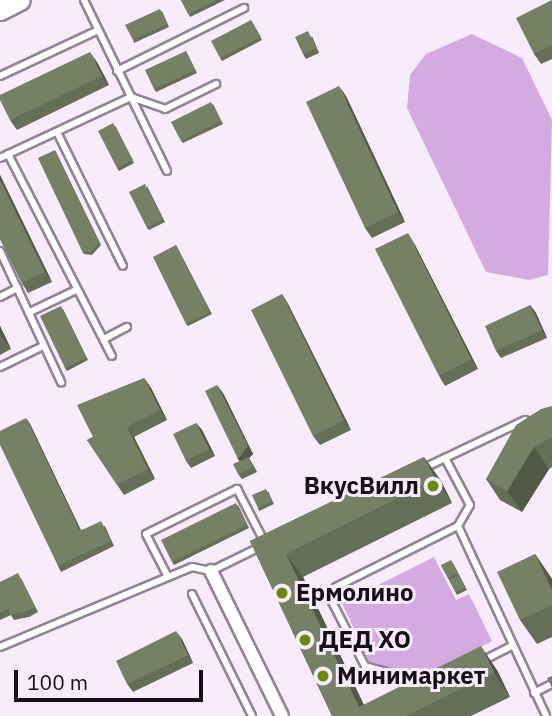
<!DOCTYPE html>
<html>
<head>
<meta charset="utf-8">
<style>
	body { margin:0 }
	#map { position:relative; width:552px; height:716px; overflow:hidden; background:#f8ebfc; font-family:"IBM Plex Sans",sans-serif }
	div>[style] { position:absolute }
	.green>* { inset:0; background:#d4abe1 }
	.roads { filter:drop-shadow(2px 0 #94819a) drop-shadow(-2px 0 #94819a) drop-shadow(0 2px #94819a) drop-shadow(0 -2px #94819a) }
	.lane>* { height:6px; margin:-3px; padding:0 3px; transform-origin:3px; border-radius:3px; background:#fff }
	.street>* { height:12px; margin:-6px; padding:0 6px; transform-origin:6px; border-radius:6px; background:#fff }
	.primary>* { height:19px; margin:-9.5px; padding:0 9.5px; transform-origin:9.5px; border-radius:9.5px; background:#fff }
	.wall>* { inset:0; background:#656e56 }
	.shaded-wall>* { inset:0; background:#525a46 }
	.building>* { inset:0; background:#758064 }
	.dots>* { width:19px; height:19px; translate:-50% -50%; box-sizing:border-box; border:4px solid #f8ebfc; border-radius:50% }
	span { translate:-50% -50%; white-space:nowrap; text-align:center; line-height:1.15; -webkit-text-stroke:6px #f8ebfc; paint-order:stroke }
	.poi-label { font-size:24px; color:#150e17; font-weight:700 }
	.right { translate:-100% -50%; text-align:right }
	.left { translate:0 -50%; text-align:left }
	.scale { position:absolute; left:14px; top:670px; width:189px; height:32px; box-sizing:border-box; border:4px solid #150e17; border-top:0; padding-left:9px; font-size:21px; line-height:24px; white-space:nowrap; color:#150e17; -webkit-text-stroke:5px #f8ebfc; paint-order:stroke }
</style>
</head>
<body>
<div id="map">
	<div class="green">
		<div style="clip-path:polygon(472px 34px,522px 58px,552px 120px,548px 275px,529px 280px,486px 272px,407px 108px,410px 75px,426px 54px)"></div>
		<div style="clip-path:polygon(434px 557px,456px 600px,469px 594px,492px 641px,424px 677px,369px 662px,342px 603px)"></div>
	</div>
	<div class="roads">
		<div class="lane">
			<div style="left:84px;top:0;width:190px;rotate:64.1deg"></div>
			<div style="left:117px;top:71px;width:142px;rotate:-26.4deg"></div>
			<div style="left:0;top:76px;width:108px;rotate:-25.1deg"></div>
			<div style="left:57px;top:132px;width:149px;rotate:63.8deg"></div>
			<div style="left:8px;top:154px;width:227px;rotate:62.8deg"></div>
			<div style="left:0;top:158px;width:145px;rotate:-25deg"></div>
			<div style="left:131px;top:97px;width:36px;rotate:19deg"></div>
			<div style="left:165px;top:109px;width:57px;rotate:-26.1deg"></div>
			<div style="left:0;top:251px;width:145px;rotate:65deg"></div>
			<div style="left:0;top:297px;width:20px;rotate:-27deg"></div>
			<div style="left:30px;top:312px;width:51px;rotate:-25.6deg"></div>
			<div style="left:104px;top:339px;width:26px;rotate:-28deg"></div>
			<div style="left:0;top:367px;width:48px;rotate:-26deg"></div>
			<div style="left:445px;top:458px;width:53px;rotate:62deg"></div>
			<div style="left:470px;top:505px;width:24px;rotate:120deg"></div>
			<div style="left:458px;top:526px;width:209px;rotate:65.1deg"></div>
			<div style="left:424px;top:468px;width:112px;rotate:-25.4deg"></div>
			<div style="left:168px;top:577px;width:48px;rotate:-117.1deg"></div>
			<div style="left:146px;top:534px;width:102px;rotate:-26.3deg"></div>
			<div style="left:237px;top:489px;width:61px;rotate:62.6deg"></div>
			<div style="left:192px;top:594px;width:136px;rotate:63.8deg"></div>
			<div style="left:0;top:647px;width:208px;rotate:-22.6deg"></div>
			<div style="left:192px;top:567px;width:19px;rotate:12deg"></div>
			<div style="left:211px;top:571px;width:55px;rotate:-26.1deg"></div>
			<div style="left:482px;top:661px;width:34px;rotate:-27deg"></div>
			<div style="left:422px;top:682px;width:59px;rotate:-164.3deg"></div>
			<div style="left:365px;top:666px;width:79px;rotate:-117.2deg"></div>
			<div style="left:329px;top:596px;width:11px;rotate:-52deg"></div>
			<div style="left:336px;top:587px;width:136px;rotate:-26.6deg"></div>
			<div style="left:534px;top:693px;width:20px;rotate:-27deg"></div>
		</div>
		<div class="street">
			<div style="left:211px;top:571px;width:161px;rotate:63.9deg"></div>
		</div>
		<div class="primary">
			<div style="left:0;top:10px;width:22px;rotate:-27deg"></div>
		</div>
	</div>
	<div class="wall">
		<div style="clip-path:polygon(181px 0,225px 0,190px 17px)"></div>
		<div style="clip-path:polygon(552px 0,552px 59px,541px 64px,534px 54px)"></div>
		<div style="clip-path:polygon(162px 11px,169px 27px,134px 43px,133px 40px)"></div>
		<div style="clip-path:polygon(251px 20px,262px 40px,222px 61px,220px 58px)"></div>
		<div style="clip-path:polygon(312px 36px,319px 53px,306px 59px,303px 54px)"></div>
		<div style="clip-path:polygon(186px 51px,197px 73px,156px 92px,154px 89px)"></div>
		<div style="clip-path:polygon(97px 62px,109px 85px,17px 130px,10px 120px)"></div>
		<div style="clip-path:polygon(346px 96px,405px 222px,372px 238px,365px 228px)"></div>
		<div style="clip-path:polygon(213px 104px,223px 124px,183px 143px,181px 141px)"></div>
		<div style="clip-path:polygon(115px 125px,134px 163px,119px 171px,117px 168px)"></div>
		<div style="clip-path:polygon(55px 150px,101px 245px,92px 255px,84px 254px,82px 251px)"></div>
		<div style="clip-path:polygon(0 175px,52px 282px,28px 293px,22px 283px,0 239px)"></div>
		<div style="clip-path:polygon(147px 186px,165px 222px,149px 230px,147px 228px)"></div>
		<div style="clip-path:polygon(414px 243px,478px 369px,445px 386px,439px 376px)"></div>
		<div style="clip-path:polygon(176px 245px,212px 314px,188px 326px,186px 324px)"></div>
		<div style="clip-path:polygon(282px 294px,288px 304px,351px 430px,320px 445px,313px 436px)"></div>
		<div style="clip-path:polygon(530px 305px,536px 313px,547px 338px,501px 358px,496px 351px)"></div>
		<div style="clip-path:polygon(63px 309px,88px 360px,67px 371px,65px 368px)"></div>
		<div style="clip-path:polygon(0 326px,11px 349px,0 355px)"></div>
		<div style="clip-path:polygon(144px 378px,151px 388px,167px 420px,134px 437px,155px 479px,124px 495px,87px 440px,93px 437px)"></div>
		<div style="clip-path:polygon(223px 393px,253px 454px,249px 458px,257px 472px,242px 479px,238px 474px,240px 461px,238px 459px)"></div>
		<div style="clip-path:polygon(552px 406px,552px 467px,549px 469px,522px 512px,500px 500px,486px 479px)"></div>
		<div style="clip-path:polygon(26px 418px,30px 424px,81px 530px,105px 526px,114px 546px,61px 572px,58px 566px)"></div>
		<div style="clip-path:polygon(196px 423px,202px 430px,215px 456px,191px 468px,186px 461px)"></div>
		<div style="clip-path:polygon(424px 457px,441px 481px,452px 503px,303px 577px,364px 705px,497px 670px,510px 697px,471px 716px,332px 716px,250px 541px)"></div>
		<div style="clip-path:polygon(268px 491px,274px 504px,259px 511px,258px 508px)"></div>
		<div style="clip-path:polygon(238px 505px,249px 528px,174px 565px,172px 562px)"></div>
		<div style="clip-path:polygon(535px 554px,552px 579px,552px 637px,537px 644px,520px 620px)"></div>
		<div style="clip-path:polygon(453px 563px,467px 590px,457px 595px,441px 565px)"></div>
		<div style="clip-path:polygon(21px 578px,38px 612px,29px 617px,14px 620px,11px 615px,0 620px,0 582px)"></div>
		<div style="clip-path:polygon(182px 639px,193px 663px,133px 692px,127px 684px)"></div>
	</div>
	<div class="shaded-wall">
		<div style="clip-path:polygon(90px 52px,97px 62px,109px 85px,102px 76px)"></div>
		<div style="clip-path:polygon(339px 86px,346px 96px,405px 222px,398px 212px)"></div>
		<div style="clip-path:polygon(0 175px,52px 282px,45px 272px,0 180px)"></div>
		<div style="clip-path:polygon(408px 233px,414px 243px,478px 369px,471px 359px)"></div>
		<div style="clip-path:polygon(282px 294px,288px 304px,351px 430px,344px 420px)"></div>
		<div style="clip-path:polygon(530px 305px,536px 313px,547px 338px,542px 330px)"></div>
		<div style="clip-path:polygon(0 326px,11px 349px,1px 336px,0 333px)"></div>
		<div style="clip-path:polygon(144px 378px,151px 388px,167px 420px,160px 410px)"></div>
		<div style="clip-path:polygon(217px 385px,223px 393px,253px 454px,249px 458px,257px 472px,253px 467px,243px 466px,238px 459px)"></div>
		<div style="clip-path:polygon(26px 418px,30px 424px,83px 536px,80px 531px)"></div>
		<div style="clip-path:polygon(196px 423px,202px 430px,215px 456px,209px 449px)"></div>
		<div style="clip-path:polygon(127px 427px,134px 437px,155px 479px,148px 469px)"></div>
		<div style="clip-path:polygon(534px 447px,549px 469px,522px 512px,507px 491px)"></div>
		<div style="clip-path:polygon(424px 457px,441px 481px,452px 503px,435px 479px)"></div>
		<div style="clip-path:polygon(286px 554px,303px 577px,369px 716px,359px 707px)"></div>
		<div style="clip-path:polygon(535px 554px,552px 579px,552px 590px)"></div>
		<div style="clip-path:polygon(176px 631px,182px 639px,193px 663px,188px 655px)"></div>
		<div style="clip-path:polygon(481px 646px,497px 670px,510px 697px,494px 673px)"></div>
	</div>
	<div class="building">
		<div style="clip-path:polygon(181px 0,217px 0,188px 14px)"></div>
		<div style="clip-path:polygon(552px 0,552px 45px,534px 54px,516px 18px)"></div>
		<div style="clip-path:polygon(160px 9px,167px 24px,133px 40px,125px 25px)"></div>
		<div style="clip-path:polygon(251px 20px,261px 37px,220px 58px,211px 41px)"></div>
		<div style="clip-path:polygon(308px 31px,316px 48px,303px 54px,295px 37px)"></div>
		<div style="clip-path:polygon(186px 51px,195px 70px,154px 89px,145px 70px)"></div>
		<div style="clip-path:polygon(90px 52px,102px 76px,10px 120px,0 100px,0 95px)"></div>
		<div style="clip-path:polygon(339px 86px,398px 212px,365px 228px,306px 102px)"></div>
		<div style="clip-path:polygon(211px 102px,221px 121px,181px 141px,171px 122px)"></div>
		<div style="clip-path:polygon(113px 123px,133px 160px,117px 168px,98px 131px)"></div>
		<div style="clip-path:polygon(55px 150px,99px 243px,90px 252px,82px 251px,38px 158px)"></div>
		<div style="clip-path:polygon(0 180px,45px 272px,22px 283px,0 239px)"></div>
		<div style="clip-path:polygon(145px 184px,163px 219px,147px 228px,129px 192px)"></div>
		<div style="clip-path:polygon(408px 233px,471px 359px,439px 376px,375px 249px)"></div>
		<div style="clip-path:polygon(176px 245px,210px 312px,186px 324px,153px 257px)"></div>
		<div style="clip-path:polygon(282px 294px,344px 420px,313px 436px,251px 310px)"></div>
		<div style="clip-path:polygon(530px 305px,542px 330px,496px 351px,485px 326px)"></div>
		<div style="clip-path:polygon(61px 306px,86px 358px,65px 368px,40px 316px)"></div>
		<div style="clip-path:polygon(144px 378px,160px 410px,127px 427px,148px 469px,117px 485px,87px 440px,93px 437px,77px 405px)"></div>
		<div style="clip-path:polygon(217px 385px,248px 446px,238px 459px,205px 391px)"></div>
		<div style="clip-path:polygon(552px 406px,552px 437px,534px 447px,507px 491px,486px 479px,516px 425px,541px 409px)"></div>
		<div style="clip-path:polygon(26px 418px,80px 531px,101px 521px,111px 541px,58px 566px,0 445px,0 431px)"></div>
		<div style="clip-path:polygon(196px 423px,209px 449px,186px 461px,173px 434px)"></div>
		<div style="clip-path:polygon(249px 457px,253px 467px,238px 474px,233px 464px)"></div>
		<div style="clip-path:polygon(424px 457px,435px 479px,286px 554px,359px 707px,481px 646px,494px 673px,406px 716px,332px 716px,250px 541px)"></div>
		<div style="clip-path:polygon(266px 489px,272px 501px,258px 508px,252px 495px)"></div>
		<div style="clip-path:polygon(236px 503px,247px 525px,172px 562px,161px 540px)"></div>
		<div style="clip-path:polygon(535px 554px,552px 590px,552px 605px,520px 620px,497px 572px)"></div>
		<div style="clip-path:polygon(451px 560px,458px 573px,448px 578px,441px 565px)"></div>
		<div style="clip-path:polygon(18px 573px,35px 607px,25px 612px,11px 614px,8px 609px,0 613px,0 582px)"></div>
		<div style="clip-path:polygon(459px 575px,465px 588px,456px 592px,449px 580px)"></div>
		<div style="clip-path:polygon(176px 631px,188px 655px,127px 684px,116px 661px)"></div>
		<div style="clip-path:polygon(552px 676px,552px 688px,547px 678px)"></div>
	</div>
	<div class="dots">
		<div style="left:433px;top:486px;background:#68890a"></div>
		<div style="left:282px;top:593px;background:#68890a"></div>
		<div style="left:305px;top:640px;background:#68890a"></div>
		<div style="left:323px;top:676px;background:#68890a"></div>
	</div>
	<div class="poi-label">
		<span class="right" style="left:419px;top:486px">ВкусВилл</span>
		<span class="left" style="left:296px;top:593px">Ермолино</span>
		<span class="left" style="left:319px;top:640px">ДЕД ХО</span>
		<span class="left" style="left:337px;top:676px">Минимаркет</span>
	</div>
	<div class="scale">100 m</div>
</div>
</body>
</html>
